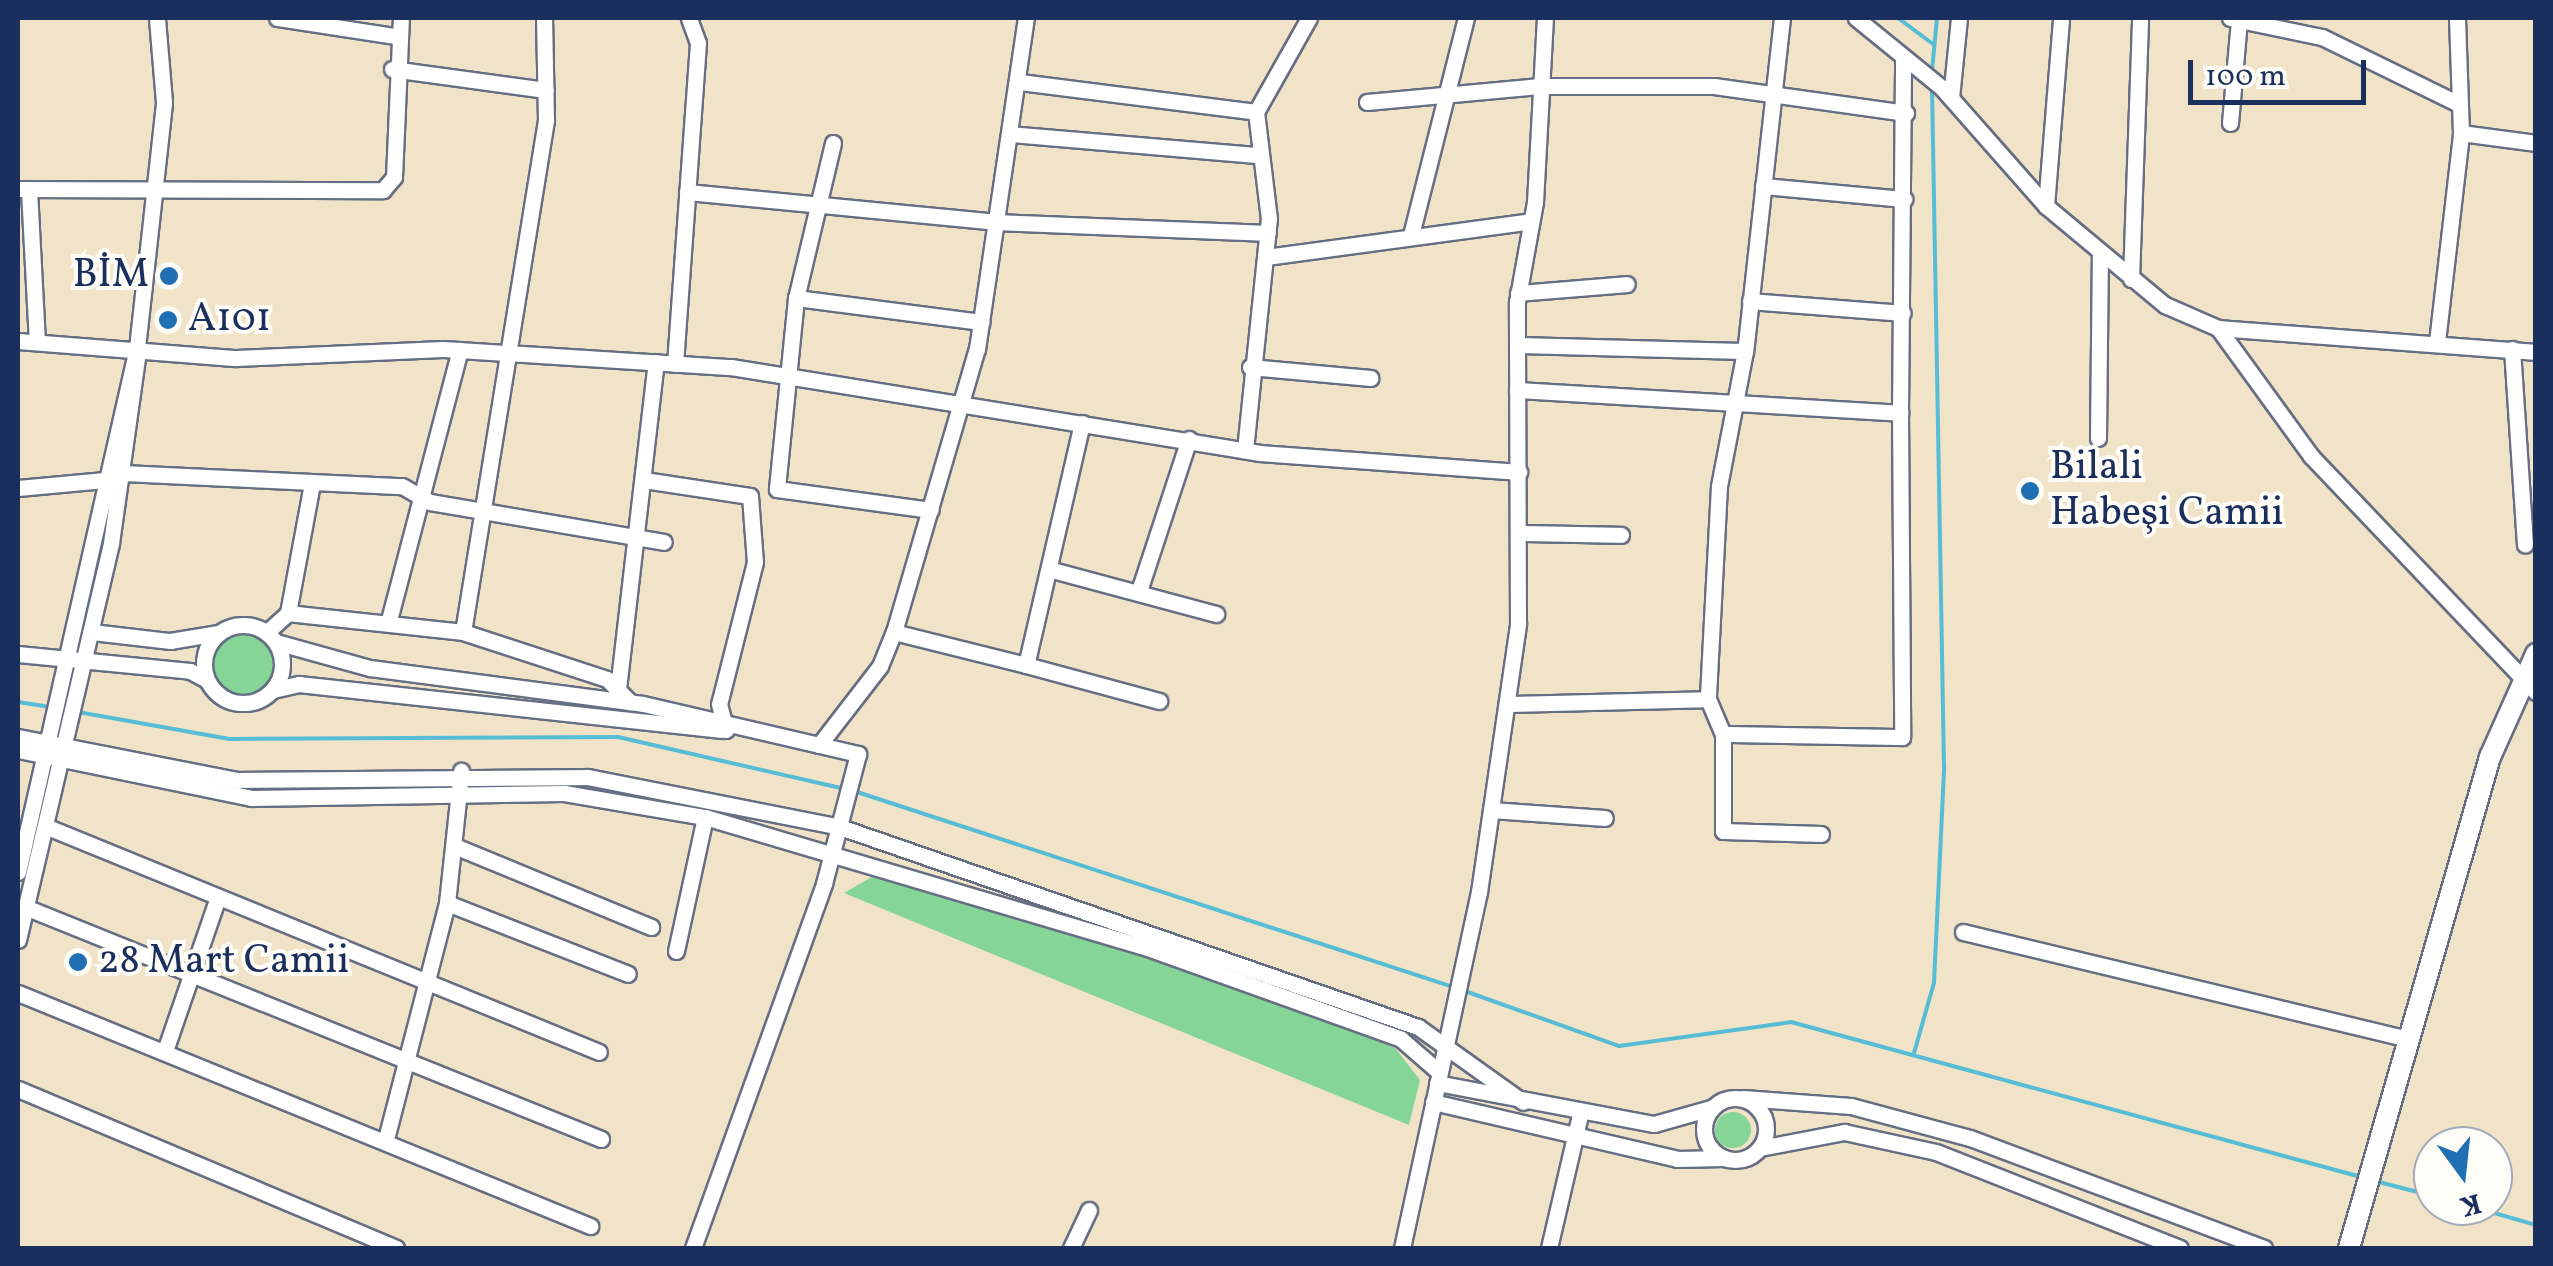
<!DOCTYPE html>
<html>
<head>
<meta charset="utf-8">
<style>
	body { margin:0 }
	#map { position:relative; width:2553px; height:1266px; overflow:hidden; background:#f1e3c7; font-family:Vollkorn,serif }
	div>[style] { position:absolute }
	.green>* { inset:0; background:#84d596 }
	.round { border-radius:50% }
	.stream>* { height:4px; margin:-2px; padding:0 2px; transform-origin:2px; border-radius:2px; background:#57bcd5 }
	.roads { filter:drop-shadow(2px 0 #666e83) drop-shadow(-2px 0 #666e83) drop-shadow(0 2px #666e83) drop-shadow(0 -2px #666e83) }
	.minor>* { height:15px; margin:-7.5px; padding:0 7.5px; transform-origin:7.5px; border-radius:7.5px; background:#fff }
	.minor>.ring { margin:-7.5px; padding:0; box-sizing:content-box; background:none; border:15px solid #fff; border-radius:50% }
	.major>* { height:20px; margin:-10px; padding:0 10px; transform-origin:10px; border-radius:10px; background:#fff }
	.dots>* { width:28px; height:28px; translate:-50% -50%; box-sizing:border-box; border:5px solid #fdfcf7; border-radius:50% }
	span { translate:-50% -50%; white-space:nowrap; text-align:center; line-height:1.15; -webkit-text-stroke:8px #fdfcf7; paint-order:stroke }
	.poi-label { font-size:40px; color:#1b2f5e }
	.right { translate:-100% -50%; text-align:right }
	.left { translate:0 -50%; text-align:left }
	.frame { position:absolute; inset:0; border:20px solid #1b2f5e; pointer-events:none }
	.north { position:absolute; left:2413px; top:1126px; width:100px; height:100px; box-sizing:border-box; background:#fdfcf7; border:2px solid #a3aaba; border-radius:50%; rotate:165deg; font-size:28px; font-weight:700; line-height:40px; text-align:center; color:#1b2f5e }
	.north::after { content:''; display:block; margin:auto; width:35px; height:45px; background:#1f6fb2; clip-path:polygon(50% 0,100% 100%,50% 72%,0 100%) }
	.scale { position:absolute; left:2188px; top:60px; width:178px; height:45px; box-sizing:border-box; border:5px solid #1b2f5e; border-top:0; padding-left:12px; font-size:30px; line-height:35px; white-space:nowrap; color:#1b2f5e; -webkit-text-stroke:8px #fdfcf7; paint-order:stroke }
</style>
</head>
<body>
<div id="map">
	<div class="green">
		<div class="round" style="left:211px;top:634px;width:62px;height:62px"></div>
		<div style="clip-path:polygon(879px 873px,1255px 991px,1395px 1048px,1420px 1080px,1409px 1125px,844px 893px)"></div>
		<div class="round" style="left:1715px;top:1112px;width:36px;height:36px"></div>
	</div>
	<div class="stream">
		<div style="left:1898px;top:18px;width:44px;rotate:36.6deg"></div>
		<div style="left:1932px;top:71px;width:53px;rotate:-84.6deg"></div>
		<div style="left:18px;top:702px;width:31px;rotate:9deg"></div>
		<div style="left:78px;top:712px;width:154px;rotate:10.1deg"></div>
		<div style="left:230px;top:739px;width:388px;rotate:-0.3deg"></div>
		<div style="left:618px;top:737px;width:233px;rotate:12.9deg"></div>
		<div style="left:854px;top:791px;width:630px;rotate:18.12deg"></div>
		<div style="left:1462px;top:990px;width:167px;rotate:19.6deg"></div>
		<div style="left:1619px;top:1046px;width:174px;rotate:-7.9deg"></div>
		<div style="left:1791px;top:1022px;width:591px;rotate:15.21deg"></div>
		<div style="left:1914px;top:1053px;width:73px;rotate:-74.1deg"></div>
		<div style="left:1934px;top:983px;width:216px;rotate:-87.3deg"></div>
		<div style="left:1944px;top:767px;width:681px;rotate:-91.01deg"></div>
		<div style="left:2375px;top:1181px;width:60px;rotate:14.5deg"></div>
		<div style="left:2470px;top:1206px;width:69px;rotate:16.1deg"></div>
	</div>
	<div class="roads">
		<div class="minor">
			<div style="left:277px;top:18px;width:119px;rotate:8.7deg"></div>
			<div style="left:1782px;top:18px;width:335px;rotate:96.3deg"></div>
			<div style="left:1745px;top:351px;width:137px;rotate:100.9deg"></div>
			<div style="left:1719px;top:486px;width:213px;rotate:93deg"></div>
			<div style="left:1708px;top:699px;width:38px;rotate:67deg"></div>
			<div style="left:1723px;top:734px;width:97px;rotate:90deg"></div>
			<div style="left:1723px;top:831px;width:98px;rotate:1.8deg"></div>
			<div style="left:1856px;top:18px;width:111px;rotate:39.1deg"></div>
			<div style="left:1942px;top:88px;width:157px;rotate:48.6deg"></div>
			<div style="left:2046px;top:206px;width:155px;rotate:39.8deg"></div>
			<div style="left:2165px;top:305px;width:58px;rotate:23.5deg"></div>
			<div style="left:2218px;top:328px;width:319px;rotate:4.3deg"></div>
			<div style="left:2230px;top:18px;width:94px;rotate:11.7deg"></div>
			<div style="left:2322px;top:37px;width:153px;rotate:26.1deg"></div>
			<div style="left:392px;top:69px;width:155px;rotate:7.8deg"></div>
			<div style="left:1020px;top:82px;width:238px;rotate:7.2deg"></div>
			<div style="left:1951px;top:98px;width:80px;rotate:-84.3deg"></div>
			<div style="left:1367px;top:102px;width:175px;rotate:-5.3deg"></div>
			<div style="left:1541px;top:86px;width:173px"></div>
			<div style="left:1714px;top:86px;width:194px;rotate:8deg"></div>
			<div style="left:2230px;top:123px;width:103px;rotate:-85deg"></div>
			<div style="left:2461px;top:133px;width:76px;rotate:7.6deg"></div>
			<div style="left:1010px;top:134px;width:248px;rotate:4.9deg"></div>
			<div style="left:833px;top:143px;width:159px;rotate:103.4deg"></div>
			<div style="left:796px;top:298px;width:192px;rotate:95.7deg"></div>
			<div style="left:777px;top:489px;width:155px;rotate:7.8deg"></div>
			<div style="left:1763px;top:186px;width:142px;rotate:5.3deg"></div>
			<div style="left:18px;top:189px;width:365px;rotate:0.2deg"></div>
			<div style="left:383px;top:190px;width:17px;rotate:-50deg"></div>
			<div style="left:394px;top:177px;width:159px;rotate:-87.5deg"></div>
			<div style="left:29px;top:190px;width:152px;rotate:87deg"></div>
			<div style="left:687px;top:192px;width:310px;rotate:5.5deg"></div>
			<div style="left:996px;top:222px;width:272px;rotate:2.3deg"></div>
			<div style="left:2046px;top:206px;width:189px;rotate:-85.4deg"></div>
			<div style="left:1411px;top:235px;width:224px;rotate:-75.8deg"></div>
			<div style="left:1266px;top:257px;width:267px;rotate:-7.7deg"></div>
			<div style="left:2131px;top:279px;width:261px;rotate:-88deg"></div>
			<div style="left:1518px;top:293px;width:109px;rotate:-4.7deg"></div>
			<div style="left:796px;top:298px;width:187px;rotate:7.4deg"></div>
			<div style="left:1750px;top:301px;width:153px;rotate:4.5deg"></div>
			<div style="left:2218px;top:328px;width:158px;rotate:54deg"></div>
			<div style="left:2311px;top:456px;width:326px;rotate:46.4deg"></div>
			<div style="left:18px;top:341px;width:219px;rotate:4.5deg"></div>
			<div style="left:236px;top:358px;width:207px;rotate:-2.5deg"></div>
			<div style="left:443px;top:349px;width:289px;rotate:3.6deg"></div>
			<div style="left:731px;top:367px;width:536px;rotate:9.23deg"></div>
			<div style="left:1260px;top:453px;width:260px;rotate:4.2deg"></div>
			<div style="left:2437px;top:342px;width:210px;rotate:-83.4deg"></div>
			<div style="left:2461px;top:133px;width:115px;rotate:-92deg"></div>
			<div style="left:1517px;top:345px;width:228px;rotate:1.5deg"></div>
			<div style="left:2512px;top:349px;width:196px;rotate:86.2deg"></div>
			<div style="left:675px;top:364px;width:322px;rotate:-85.9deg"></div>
			<div style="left:698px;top:43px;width:27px;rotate:-110deg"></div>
			<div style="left:1250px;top:367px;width:121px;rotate:5.2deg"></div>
			<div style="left:1517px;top:390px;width:384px;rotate:3.4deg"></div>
			<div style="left:1900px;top:413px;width:324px;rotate:89.6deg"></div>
			<div style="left:1902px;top:737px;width:179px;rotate:-179deg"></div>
			<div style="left:1900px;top:413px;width:354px;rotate:-89.5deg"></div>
			<div style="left:1082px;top:423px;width:248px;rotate:103deg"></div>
			<div style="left:1026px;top:665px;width:138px;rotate:15.1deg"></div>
			<div style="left:2098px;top:438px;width:184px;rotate:-89.4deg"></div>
			<div style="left:1245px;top:450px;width:232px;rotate:-84.1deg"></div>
			<div style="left:1269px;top:219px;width:108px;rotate:-96.9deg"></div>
			<div style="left:1256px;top:112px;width:108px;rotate:-60.6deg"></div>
			<div style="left:123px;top:473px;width:279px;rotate:2.7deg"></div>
			<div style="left:402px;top:486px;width:32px;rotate:30deg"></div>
			<div style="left:430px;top:502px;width:237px;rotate:9.7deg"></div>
			<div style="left:644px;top:480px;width:107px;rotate:8.6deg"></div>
			<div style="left:750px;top:496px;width:66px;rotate:85.7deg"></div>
			<div style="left:755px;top:562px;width:146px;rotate:104.2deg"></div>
			<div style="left:719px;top:704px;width:27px;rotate:75deg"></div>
			<div style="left:18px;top:488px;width:87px;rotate:-5.3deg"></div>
			<div style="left:1519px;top:533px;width:102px;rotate:1.1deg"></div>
			<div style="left:1052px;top:570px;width:170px;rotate:15deg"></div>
			<div style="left:1139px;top:591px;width:160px;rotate:-71.8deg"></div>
			<div style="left:288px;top:613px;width:176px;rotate:6.2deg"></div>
			<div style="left:463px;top:632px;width:151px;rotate:18.1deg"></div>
			<div style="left:607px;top:679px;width:33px;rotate:45deg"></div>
			<div style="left:389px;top:620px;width:279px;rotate:-75.3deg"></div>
			<div class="ring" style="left:204px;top:625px;width:63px;height:63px"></div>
			<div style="left:92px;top:632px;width:79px;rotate:6.6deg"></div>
			<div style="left:170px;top:641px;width:49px;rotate:-9.5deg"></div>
			<div style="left:267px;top:632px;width:28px;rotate:-42deg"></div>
			<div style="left:288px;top:613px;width:132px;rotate:-79.5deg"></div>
			<div style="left:463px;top:632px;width:519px;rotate:-80.79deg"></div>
			<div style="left:546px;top:120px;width:102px;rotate:-91.1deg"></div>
			<div style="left:894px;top:632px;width:295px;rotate:-73.7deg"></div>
			<div style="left:977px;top:349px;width:335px;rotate:-81.6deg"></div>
			<div style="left:276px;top:642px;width:98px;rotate:15.5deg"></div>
			<div style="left:370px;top:668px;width:275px;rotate:7.5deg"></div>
			<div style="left:643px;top:704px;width:221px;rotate:13.1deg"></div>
			<div style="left:858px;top:754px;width:134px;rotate:104.7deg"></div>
			<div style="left:824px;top:884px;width:387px;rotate:109.8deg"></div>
			<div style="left:18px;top:654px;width:173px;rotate:5.6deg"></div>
			<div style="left:190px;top:671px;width:19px;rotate:28deg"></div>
			<div style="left:618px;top:689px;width:329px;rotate:-83.4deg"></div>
			<div style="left:273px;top:690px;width:27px;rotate:-13deg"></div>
			<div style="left:299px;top:684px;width:425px;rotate:6.2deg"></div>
			<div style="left:1507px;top:704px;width:201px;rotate:-1.4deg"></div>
			<div style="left:18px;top:737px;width:224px;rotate:11.1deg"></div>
			<div style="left:238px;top:780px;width:350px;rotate:-0.5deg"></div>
			<div style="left:588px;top:777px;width:257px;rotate:11.2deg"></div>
			<div style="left:840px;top:827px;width:612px;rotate:19.09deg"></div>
			<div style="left:1418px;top:1027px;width:129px;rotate:35.5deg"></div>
			<div style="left:819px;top:745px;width:100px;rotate:-52.3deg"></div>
			<div style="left:880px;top:666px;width:37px;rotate:-68deg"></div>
			<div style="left:894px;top:632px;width:136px;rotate:14deg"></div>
			<div style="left:18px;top:750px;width:238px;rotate:11.6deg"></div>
			<div style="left:251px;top:798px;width:313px;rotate:-0.9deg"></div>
			<div style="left:564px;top:793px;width:143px;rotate:9.7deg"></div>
			<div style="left:705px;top:817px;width:467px;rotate:16.5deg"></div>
			<div style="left:1153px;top:950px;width:263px;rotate:19.7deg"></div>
			<div style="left:1401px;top:1039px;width:50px;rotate:41deg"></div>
			<div style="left:1491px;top:810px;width:114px;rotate:4deg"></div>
			<div style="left:45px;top:826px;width:598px;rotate:22.19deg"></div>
			<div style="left:457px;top:847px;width:210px;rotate:22.4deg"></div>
			<div style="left:18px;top:872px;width:537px;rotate:-77.21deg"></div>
			<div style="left:137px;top:348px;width:247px;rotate:-83.7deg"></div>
			<div style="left:164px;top:102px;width:84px;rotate:-94.8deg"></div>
			<div style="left:447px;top:903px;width:194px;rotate:21.4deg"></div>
			<div style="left:25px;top:907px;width:621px;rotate:21.94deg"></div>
			<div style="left:1963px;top:932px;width:458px;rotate:13.5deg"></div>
			<div style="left:18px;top:940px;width:408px;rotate:-76.8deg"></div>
			<div style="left:111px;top:543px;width:188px;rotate:-82deg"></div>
			<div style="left:676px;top:951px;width:137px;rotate:-77.8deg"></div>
			<div style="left:18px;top:993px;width:618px;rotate:22.16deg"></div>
			<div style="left:166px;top:1048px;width:160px;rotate:-71deg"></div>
			<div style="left:1437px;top:1083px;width:221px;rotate:10.7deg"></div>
			<div style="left:1654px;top:1124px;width:59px;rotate:-15.7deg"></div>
			<div style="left:18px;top:1089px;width:410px;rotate:22.8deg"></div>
			<div class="ring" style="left:1704px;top:1098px;width:47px;height:47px"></div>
			<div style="left:1743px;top:1098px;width:108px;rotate:4.2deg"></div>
			<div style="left:1851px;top:1106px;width:123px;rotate:15.1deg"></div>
			<div style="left:1970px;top:1138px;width:314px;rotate:20.5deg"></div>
			<div style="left:1433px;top:1102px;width:251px;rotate:13.1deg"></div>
			<div style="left:1677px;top:1159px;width:47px;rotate:-1.2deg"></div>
			<div style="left:386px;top:1139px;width:244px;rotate:-75.5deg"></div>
			<div style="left:447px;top:903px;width:133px;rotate:-83.9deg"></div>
			<div style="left:1760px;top:1148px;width:86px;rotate:-10.8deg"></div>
			<div style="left:1844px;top:1132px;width:94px;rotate:12.3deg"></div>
			<div style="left:1936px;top:1152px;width:262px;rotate:21.5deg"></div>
			<div style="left:1071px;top:1248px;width:42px;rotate:-64.7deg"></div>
			<div style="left:1402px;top:1248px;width:364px;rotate:-77.8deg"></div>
			<div style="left:1479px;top:892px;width:271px;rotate:-81.7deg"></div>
			<div style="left:1518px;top:624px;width:322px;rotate:-90.2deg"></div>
			<div style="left:1517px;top:302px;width:102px;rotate:-79.8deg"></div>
			<div style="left:1535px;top:202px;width:184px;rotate:-86.9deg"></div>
			<div style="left:1549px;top:1248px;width:137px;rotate:-76.9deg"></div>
		</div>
		<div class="major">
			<div style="left:2349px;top:1248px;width:511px;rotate:-73.98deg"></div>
			<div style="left:2490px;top:757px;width:113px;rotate:-65.9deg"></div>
		</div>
	</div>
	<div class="dots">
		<div style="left:169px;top:276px;background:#1f6fb2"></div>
		<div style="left:168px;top:320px;background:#1f6fb2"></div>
		<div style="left:2030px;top:491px;background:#1f6fb2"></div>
		<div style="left:78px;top:962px;background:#1f6fb2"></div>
	</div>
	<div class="poi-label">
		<span class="right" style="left:149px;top:276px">BİM</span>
		<span class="left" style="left:188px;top:320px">A101</span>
		<span class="left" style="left:2050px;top:491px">Bilali<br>Habeşi Camii</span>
		<span class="left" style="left:98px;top:962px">28 Mart Camii</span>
	</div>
	<div class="frame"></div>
	<div class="north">K</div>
	<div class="scale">100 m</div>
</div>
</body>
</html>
